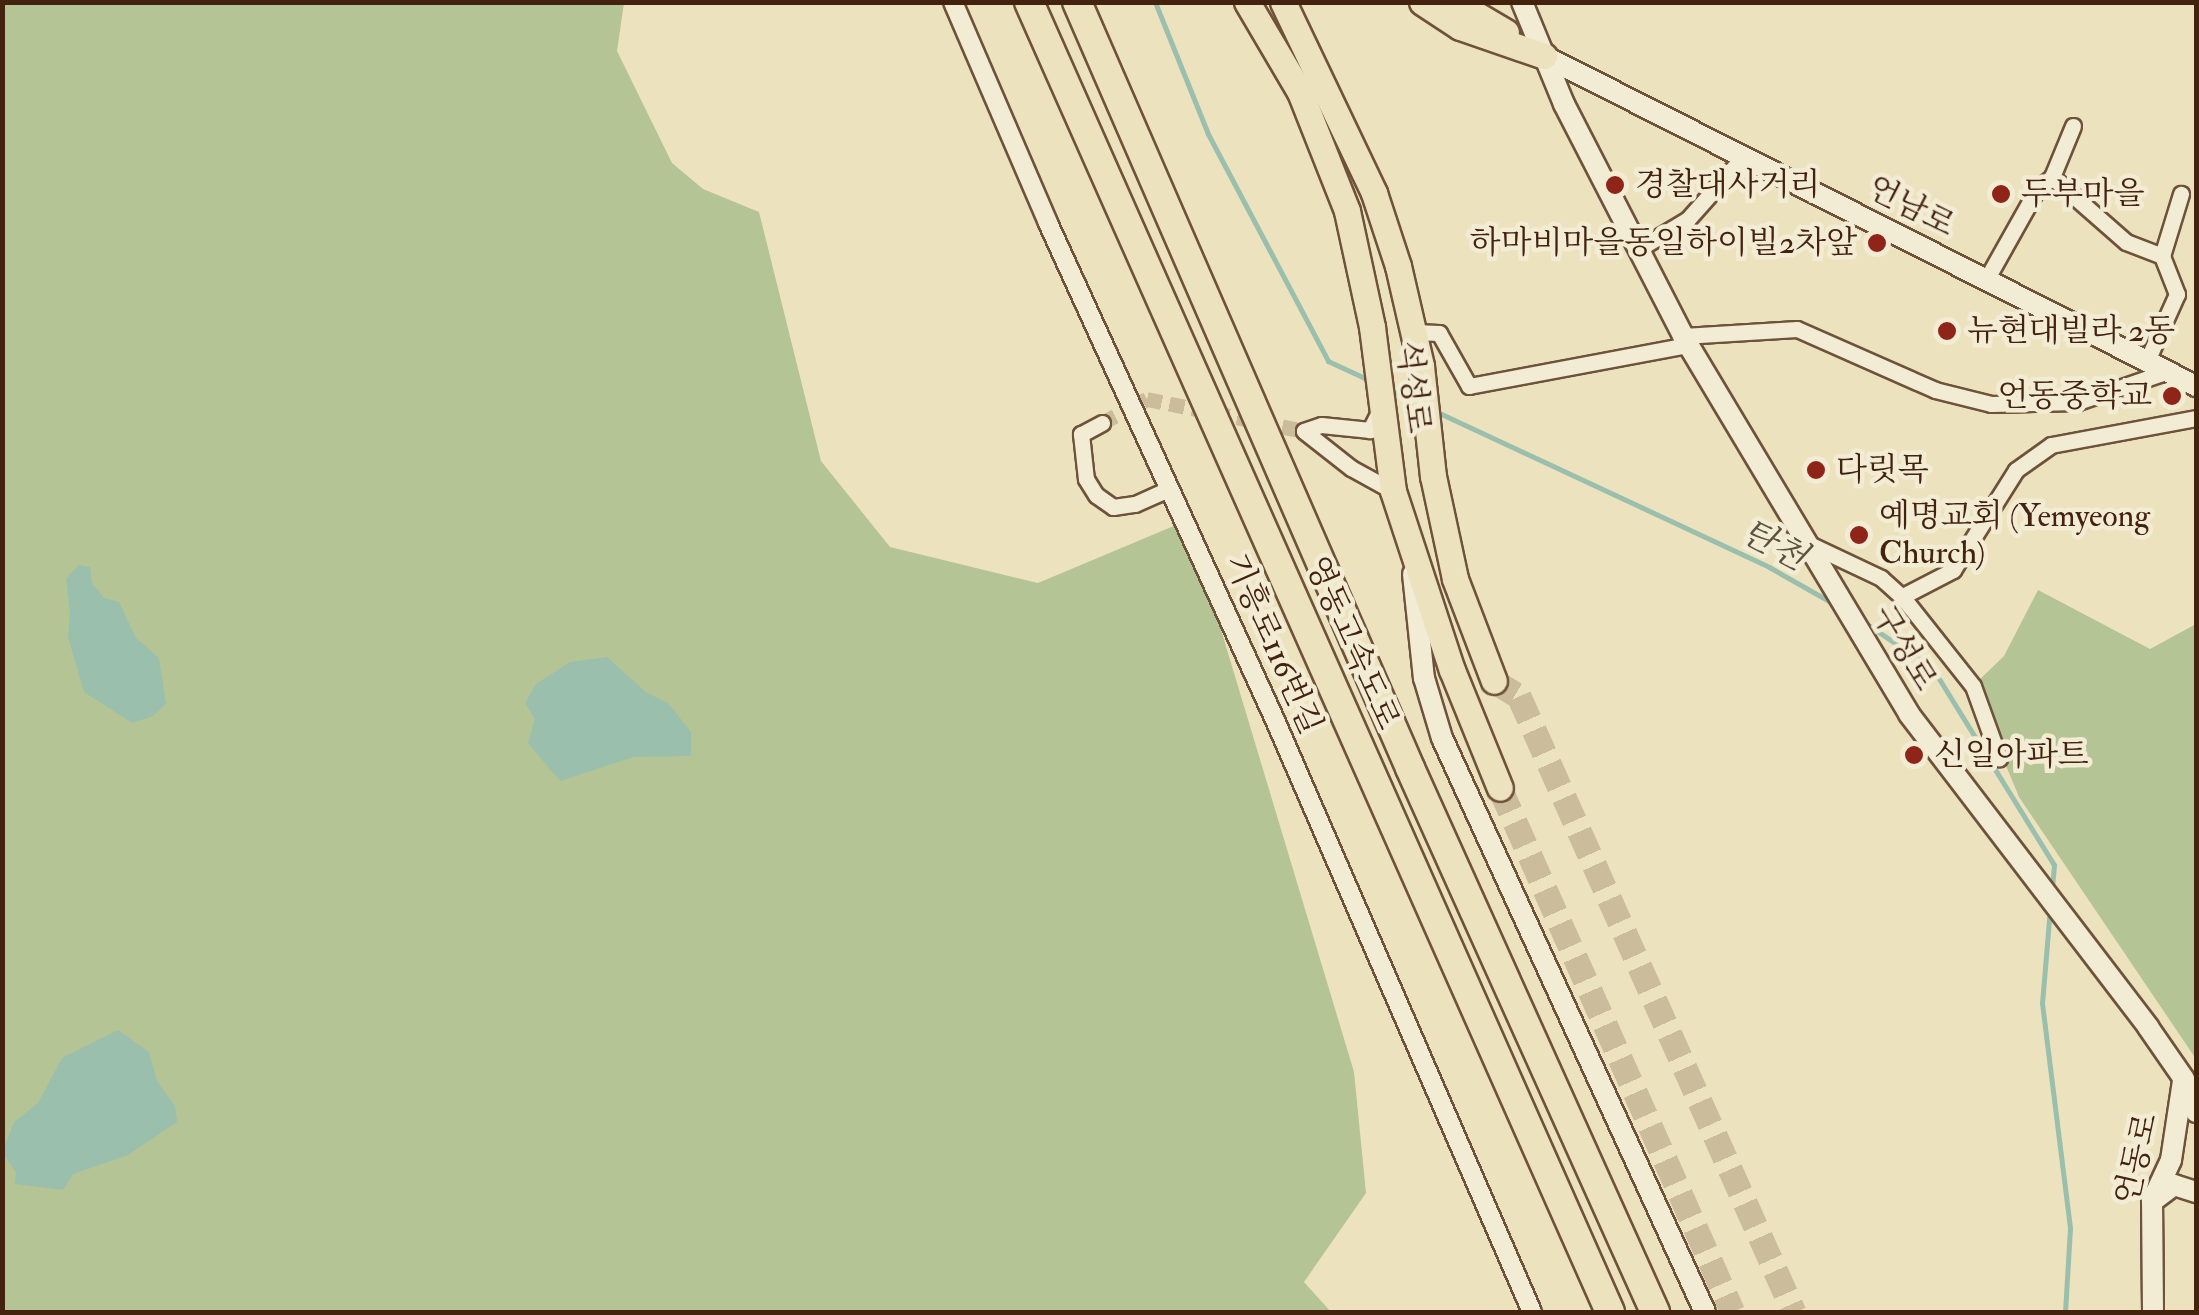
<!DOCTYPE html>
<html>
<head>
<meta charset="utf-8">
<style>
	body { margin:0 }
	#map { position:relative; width:2199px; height:1315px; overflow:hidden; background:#ede2be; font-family:"IM FELL Double Pica","Noto Serif KR",serif }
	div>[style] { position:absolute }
	.green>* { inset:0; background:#b5c494 }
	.water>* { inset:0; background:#9abfad }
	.stream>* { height:5px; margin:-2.5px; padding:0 2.5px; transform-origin:2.5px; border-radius:2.5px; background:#9abfad }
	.minor-tunnel>* { height:15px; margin-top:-7.5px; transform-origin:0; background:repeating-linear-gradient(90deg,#cbbc9b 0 15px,transparent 0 23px) }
	.trunk-tunnel>* { height:25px; margin-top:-12.5px; transform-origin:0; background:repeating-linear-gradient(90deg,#cbbc9b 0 25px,transparent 0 37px) }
	.roads { filter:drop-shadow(2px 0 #6e523a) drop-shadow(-2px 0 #6e523a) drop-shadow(0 2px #6e523a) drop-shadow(0 -2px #6e523a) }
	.minor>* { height:15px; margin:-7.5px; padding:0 7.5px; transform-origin:7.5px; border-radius:7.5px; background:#f3ecd5 }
	.tertiary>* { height:18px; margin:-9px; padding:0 9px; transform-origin:9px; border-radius:9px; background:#f3ecd5 }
	.secondary>* { height:20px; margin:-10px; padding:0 10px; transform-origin:10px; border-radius:10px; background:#f3ecd5 }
	.trunk>* { height:25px; margin:-12.5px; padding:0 12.5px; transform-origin:12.5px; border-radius:12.5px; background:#ede2be }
	.motorway>* { height:28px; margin:-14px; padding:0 14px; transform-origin:14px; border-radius:14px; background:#ede2be }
	.dots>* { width:28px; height:28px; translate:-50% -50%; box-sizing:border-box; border:5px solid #f3ecd5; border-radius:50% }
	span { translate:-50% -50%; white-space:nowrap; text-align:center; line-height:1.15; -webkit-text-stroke:9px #f3ecd5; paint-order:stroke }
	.poi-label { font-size:32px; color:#43220e }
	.left { translate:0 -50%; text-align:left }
	.right { translate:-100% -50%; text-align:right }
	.street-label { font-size:32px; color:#43220e }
	.water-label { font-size:35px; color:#5d513e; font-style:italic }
	.frame { position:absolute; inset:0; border:5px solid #43220e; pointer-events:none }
</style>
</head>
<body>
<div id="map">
	<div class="green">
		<div style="clip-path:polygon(3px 3px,624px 3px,617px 51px,672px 163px,703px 189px,759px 212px,821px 461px,890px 547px,1038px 583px,1188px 520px,1354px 1072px,1366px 1193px,1304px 1282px,1331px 1312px,3px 1312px)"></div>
		<div style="clip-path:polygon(2038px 590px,2150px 649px,2196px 624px,2196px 1059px,2019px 797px,1973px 686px,2004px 656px)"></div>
	</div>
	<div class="water">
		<div style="clip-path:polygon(79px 565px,90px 567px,92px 583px,104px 598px,119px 602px,136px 638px,159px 658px,166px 704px,153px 716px,132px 723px,84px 692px,68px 637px,70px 613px,66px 579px)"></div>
		<div style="clip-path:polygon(607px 657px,647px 693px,668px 703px,691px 732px,691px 756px,634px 757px,560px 781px,528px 743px,535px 719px,525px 703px,536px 684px,570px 662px)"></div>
		<div style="clip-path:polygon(118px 1030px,149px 1052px,157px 1081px,175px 1106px,177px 1122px,128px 1155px,73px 1174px,63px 1190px,15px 1184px,16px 1172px,2px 1153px,14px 1122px,38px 1103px,62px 1058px)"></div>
	</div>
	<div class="stream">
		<div style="left:1155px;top:2px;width:142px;rotate:68.1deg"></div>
		<div style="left:1208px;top:134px;width:257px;rotate:62.1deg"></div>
		<div style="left:1328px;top:361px;width:47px;rotate:24.9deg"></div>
		<div style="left:1390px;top:390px;width:29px;rotate:25deg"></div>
		<div style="left:1435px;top:411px;width:369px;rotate:25deg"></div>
		<div style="left:1769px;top:567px;width:75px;rotate:29.6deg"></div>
		<div style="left:1861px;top:620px;width:87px;rotate:34.2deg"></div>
		<div style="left:1933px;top:669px;width:230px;rotate:58.3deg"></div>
		<div style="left:2054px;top:865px;width:22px;rotate:95deg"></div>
		<div style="left:2050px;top:908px;width:95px;rotate:94.8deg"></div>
		<div style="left:2042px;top:1003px;width:227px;rotate:82.9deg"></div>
		<div style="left:2070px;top:1228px;width:84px;rotate:93.4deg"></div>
	</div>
	<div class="minor-tunnel">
		<div style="left:1102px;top:423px;width:51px;rotate:-28.1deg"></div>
		<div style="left:1147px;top:399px;width:160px;rotate:11.5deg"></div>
	</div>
	<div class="trunk-tunnel">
		<div style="left:1494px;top:681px;width:29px;rotate:31deg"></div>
		<div style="left:1519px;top:696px;width:675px;rotate:65.94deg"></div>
		<div style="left:1500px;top:788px;width:573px;rotate:66.03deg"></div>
	</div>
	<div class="roads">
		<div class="minor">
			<div style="left:2073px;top:126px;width:55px;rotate:112.4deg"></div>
			<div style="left:2052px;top:177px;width:98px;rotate:41.3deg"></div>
			<div style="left:2126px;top:242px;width:39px;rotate:21deg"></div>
			<div style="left:2162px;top:256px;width:41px;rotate:68.5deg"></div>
			<div style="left:2177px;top:294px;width:76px;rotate:114.2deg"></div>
			<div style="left:1640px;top:248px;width:56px;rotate:-31.1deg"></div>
			<div style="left:1688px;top:219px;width:83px;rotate:-48.4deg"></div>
			<div style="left:2162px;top:256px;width:65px;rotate:-73deg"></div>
			<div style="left:1986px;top:280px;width:102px;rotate:-60.7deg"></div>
			<div style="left:2036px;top:191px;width:21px;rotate:-41deg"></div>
			<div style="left:1413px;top:332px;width:26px;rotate:2deg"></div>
			<div style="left:1439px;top:333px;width:61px;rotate:60.5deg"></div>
			<div style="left:1469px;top:386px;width:223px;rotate:-10.6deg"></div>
			<div style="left:1683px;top:336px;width:114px;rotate:-3.5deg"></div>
			<div style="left:1797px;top:329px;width:151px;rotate:23.8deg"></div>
			<div style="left:1935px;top:390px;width:58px;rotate:14deg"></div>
			<div style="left:1991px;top:404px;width:87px;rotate:-1.3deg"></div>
			<div style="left:2078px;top:402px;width:92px;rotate:-19deg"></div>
			<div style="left:1377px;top:416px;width:16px;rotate:117deg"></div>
			<div style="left:1370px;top:430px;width:49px;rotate:-174.2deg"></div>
			<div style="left:1321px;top:425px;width:18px;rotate:161deg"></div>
			<div style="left:1304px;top:431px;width:60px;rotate:38.2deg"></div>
			<div style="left:1351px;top:468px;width:48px;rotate:28.7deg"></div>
			<div style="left:1102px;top:423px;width:24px;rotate:152deg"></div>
			<div style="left:1081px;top:434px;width:45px;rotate:83.7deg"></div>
			<div style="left:1086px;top:479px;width:19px;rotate:58deg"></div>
			<div style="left:1096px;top:495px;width:21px;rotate:35deg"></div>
			<div style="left:1113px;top:507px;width:22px;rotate:-8deg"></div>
			<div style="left:1135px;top:504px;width:37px;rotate:-24deg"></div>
			<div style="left:1807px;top:543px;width:82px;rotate:25.3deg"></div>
			<div style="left:1881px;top:578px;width:31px;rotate:42deg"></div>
			<div style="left:1904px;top:599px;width:111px;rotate:51.6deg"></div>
			<div style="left:1973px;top:686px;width:77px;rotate:70.1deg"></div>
			<div style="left:1901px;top:597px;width:59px;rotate:-27.4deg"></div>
			<div style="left:1953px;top:570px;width:118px;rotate:-57.8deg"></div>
			<div style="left:2016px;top:470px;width:43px;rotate:-35.5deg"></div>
			<div style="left:2051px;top:445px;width:147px;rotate:-10.5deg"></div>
		</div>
		<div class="tertiary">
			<div style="left:953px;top:2px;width:241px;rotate:66.7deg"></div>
			<div style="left:1048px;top:223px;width:546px;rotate:65.45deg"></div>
			<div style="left:1275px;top:720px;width:645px;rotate:66.53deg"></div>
		</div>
		<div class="secondary">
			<div style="left:1522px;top:2px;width:110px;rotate:67.6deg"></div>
			<div style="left:1564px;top:104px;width:261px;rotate:62.8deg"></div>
			<div style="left:1683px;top:336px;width:440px;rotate:59.1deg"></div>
			<div style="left:1909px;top:714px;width:394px;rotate:52.6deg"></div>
			<div style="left:2148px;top:1027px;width:63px;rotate:55.3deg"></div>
			<div style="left:2184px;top:1079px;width:35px;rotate:70deg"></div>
			<div style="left:1544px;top:56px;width:731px;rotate:26.85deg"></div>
			<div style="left:1413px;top:574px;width:105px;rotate:84deg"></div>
			<div style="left:1424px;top:678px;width:63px;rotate:73.3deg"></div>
			<div style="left:1442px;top:738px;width:631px;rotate:65.38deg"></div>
			<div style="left:2154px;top:1200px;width:25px;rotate:-37deg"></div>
			<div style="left:2174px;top:1185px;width:23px;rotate:18deg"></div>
			<div style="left:2153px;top:1312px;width:111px;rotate:-90.5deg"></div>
			<div style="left:2152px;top:1201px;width:45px;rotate:-65.1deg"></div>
			<div style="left:2171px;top:1160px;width:80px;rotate:-81.4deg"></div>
		</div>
		<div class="trunk">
			<div style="left:1247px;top:2px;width:104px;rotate:59.5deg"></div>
			<div style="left:1300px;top:92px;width:128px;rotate:68.4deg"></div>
			<div style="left:1347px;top:211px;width:119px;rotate:77.8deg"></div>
			<div style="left:1372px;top:327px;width:165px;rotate:82.7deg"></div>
			<div style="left:1393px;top:491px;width:188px;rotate:71.8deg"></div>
			<div style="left:1452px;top:670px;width:127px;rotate:67.9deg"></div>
			<div style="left:1283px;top:2px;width:212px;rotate:64.5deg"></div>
			<div style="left:1374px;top:193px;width:77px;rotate:71.8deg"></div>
			<div style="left:1398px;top:266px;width:103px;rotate:77deg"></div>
			<div style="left:1421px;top:366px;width:111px;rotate:83.8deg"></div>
			<div style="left:1433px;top:476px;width:105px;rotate:77.9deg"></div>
			<div style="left:1455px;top:579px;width:109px;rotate:69.1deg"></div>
			<div style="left:1422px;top:2px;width:45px;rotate:33.3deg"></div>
			<div style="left:1460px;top:27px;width:89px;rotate:19deg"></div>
			<div style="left:1455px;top:2px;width:59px;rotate:30.5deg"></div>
		</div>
		<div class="motorway">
			<div style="left:1029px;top:2px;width:1433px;rotate:66.08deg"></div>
			<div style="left:1077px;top:2px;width:835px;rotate:66.5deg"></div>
			<div style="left:1410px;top:768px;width:597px;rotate:65.75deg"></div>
		</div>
	</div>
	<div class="dots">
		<div style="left:1615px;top:185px;background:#8f2418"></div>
		<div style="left:2001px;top:194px;background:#8f2418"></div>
		<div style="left:1877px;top:243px;background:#8f2418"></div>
		<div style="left:1947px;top:331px;background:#8f2418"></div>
		<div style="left:2172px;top:396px;background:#8f2418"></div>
		<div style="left:1816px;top:470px;background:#8f2418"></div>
		<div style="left:1859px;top:535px;background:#8f2418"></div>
		<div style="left:1914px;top:755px;background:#8f2418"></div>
	</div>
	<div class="poi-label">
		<span class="left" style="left:1635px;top:185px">경찰대사거리</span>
		<span class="left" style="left:2021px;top:194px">두부마을</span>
		<span class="right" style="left:1857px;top:243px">하마비마을동일하이빌2차앞</span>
		<span class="left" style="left:1967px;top:331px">뉴현대빌라 2동</span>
		<span class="right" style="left:2152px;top:396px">언동중학교</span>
		<span class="left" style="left:1836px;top:470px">다릿목</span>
		<span class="left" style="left:1879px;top:535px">예명교회 (Yemyeong<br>Church)</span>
		<span class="left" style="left:1934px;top:755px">신일아파트</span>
	</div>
	<div class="street-label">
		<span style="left:1911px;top:207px;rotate:27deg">언남로</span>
		<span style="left:1413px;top:387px;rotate:83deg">석성로</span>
		<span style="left:1352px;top:643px;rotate:66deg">영동고속도로</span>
		<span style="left:1273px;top:644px;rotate:66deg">기흥로116번길</span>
		<span style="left:1904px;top:648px;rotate:59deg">구성로</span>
		<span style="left:2137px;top:1159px;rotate:-77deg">언동로</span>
	</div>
	<div class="water-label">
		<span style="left:1774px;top:545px;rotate:28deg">탄천</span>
	</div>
	<div class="frame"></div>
</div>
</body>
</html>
